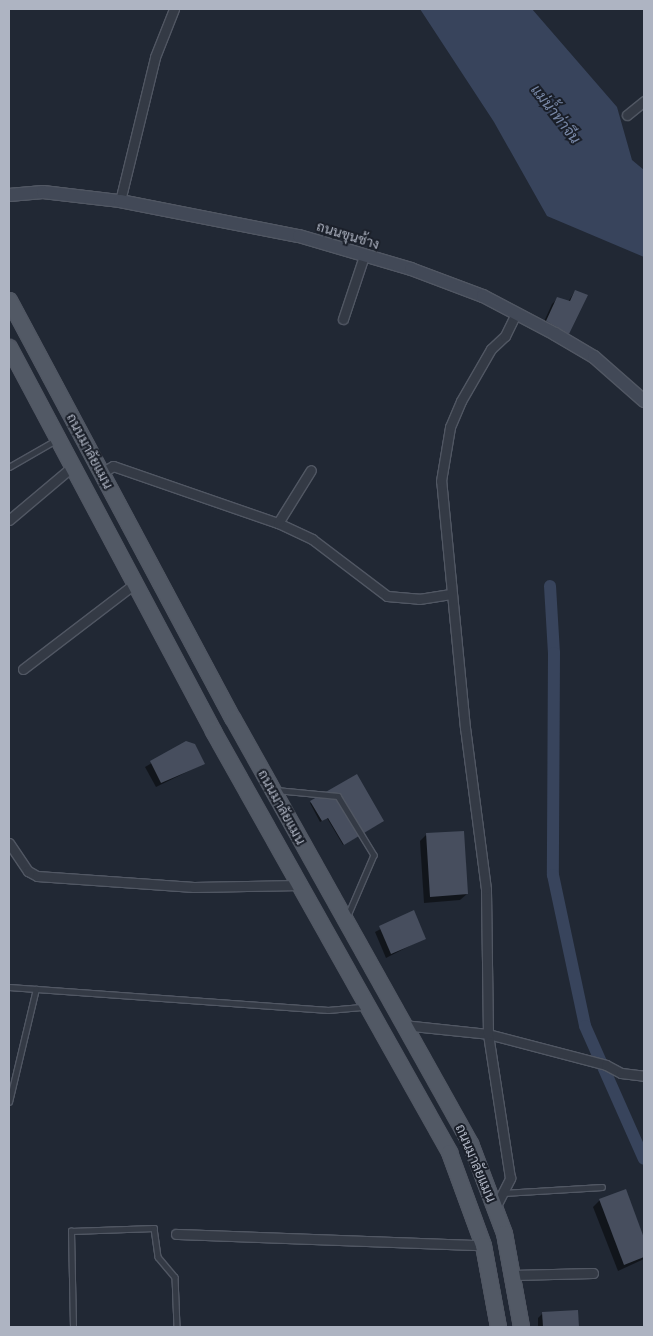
<!DOCTYPE html>
<html>
<head>
<meta charset="utf-8">
<style>
	body { margin:0 }
	#map { position:relative; width:653px; height:1336px; overflow:hidden; background:#212834; font-family:Poppins,Sarabun,sans-serif }
	div>[style] { position:absolute }
	.water>* { inset:0; background:#38445c }
	.shadow>* { inset:0; background:#0007 }
	.canal>* { height:12px; margin:-6px; padding:0 6px; transform-origin:6px; border-radius:6px; background:#38445c }
	.building>* { inset:0; background:#474e5e }
	.roads { filter:drop-shadow(1px 0 #515763) drop-shadow(-1px 0 #515763) drop-shadow(0 1px #515763) drop-shadow(0 -1px #515763) }
	.service>* { height:4.5px; margin:-2.25px; padding:0 2.25px; transform-origin:2.25px; border-radius:2.25px; background:#343a45 }
	.minor>* { height:9px; margin:-4.5px; padding:0 4.5px; transform-origin:4.5px; border-radius:4.5px; background:#343a45 }
	.secondary>* { height:12px; margin:-6px; padding:0 6px; transform-origin:6px; border-radius:6px; background:#424957 }
	.primary>* { height:15px; margin:-7.5px; padding:0 7.5px; transform-origin:7.5px; border-radius:7.5px; background:#525965 }
	span { translate:-50% -50%; white-space:nowrap; text-align:center; line-height:1.15; -webkit-text-stroke:4px #1a1f29; paint-order:stroke }
	.street-label { font-size:14px; color:#aeb4c2 }
	.water-label { font-size:15px; color:#7989a8; font-style:italic }
	.frame { position:absolute; inset:0; border:10px solid #aeb4c2; pointer-events:none }
</style>
</head>
<body>
<div id="map">
	<div class="water">
		<div style="clip-path:polygon(420px 9px,532px 9px,617px 107px,632px 160px,644px 170px,644px 257px,547px 216px,494px 122px)"></div>
	</div>
	<div class="shadow">
		<div style="clip-path:polygon(575px 291px,568px 333px,563px 338px,542px 326px,552px 304px,557px 299px,568px 302px)"></div>
		<div style="clip-path:polygon(186px 743px,203px 764px,156px 787px,145px 767px)"></div>
		<div style="clip-path:polygon(356px 775px,382px 822px,343px 845px,327px 818px,320px 822px,310px 803px)"></div>
		<div style="clip-path:polygon(426px 835px,467px 894px,460px 900px,424px 903px,420px 841px)"></div>
		<div style="clip-path:polygon(413px 912px,425px 938px,386px 958px,375px 932px)"></div>
		<div style="clip-path:polygon(625px 1191px,644px 1241px,644px 1259px,618px 1271px,593px 1207px,600px 1200px)"></div>
		<div style="clip-path:polygon(577px 1312px,577px 1327px,538px 1327px,538px 1318px,543px 1313px)"></div>
	</div>
	<div class="canal">
		<div style="left:550px;top:586px;width:67px;rotate:86.6deg"></div>
		<div style="left:554px;top:653px;width:222px;rotate:90.3deg"></div>
		<div style="left:553px;top:875px;width:154px;rotate:78deg"></div>
		<div style="left:585px;top:1026px;width:145px;rotate:66.1deg"></div>
	</div>
	<div class="building">
		<div style="clip-path:polygon(575px 290px,588px 295px,569px 334px,546px 321px,557px 297px,570px 301px)"></div>
		<div style="clip-path:polygon(186px 741px,195px 744px,205px 764px,161px 783px,150px 761px)"></div>
		<div style="clip-path:polygon(357px 774px,384px 821px,344px 845px,328px 818px,322px 821px,310px 801px)"></div>
		<div style="clip-path:polygon(464px 831px,468px 894px,430px 897px,426px 833px)"></div>
		<div style="clip-path:polygon(414px 910px,426px 939px,391px 954px,379px 926px)"></div>
		<div style="clip-path:polygon(626px 1189px,644px 1238px,644px 1257px,624px 1265px,599px 1199px)"></div>
		<div style="clip-path:polygon(578px 1310px,579px 1327px,543px 1327px,542px 1312px)"></div>
	</div>
	<div class="roads">
		<div class="service">
			<div style="left:9px;top:467px;width:54px;rotate:-29.9deg"></div>
			<div style="left:276px;top:790px;width:62px;rotate:5.5deg"></div>
			<div style="left:338px;top:796px;width:69px;rotate:58.6deg"></div>
			<div style="left:374px;top:855px;width:69px;rotate:113.2deg"></div>
			<div style="left:9px;top:987px;width:320px;rotate:4.1deg"></div>
			<div style="left:328px;top:1010px;width:36px;rotate:-5deg"></div>
			<div style="left:9px;top:1102px;width:116px;rotate:-76.6deg"></div>
			<div style="left:503px;top:1193px;width:99px;rotate:-3.5deg"></div>
			<div style="left:73px;top:1327px;width:96px;rotate:-91.2deg"></div>
			<div style="left:71px;top:1231px;width:83px;rotate:-2.1deg"></div>
			<div style="left:154px;top:1228px;width:29px;rotate:82deg"></div>
			<div style="left:158px;top:1257px;width:26px;rotate:50deg"></div>
			<div style="left:175px;top:1277px;width:50px;rotate:87.7deg"></div>
		</div>
		<div class="minor">
			<div style="left:627px;top:115px;width:22px;rotate:-39deg"></div>
			<div style="left:120px;top:201px;width:148px;rotate:-76.3deg"></div>
			<div style="left:155px;top:57px;width:52px;rotate:-68.4deg"></div>
			<div style="left:343px;top:319px;width:66px;rotate:-71.6deg"></div>
			<div style="left:101px;top:473px;width:14px;rotate:-30deg"></div>
			<div style="left:113px;top:466px;width:175px;rotate:19.1deg"></div>
			<div style="left:278px;top:523px;width:38px;rotate:25deg"></div>
			<div style="left:312px;top:539px;width:94px;rotate:37.2deg"></div>
			<div style="left:387px;top:596px;width:32px;rotate:5deg"></div>
			<div style="left:419px;top:599px;width:32px;rotate:-9deg"></div>
			<div style="left:9px;top:520px;width:82px;rotate:-40.1deg"></div>
			<div style="left:278px;top:523px;width:62px;rotate:-58.1deg"></div>
			<div style="left:23px;top:669px;width:140px;rotate:-37.4deg"></div>
			<div style="left:9px;top:843px;width:34px;rotate:56deg"></div>
			<div style="left:28px;top:871px;width:10px;rotate:29deg"></div>
			<div style="left:37px;top:876px;width:157px;rotate:4deg"></div>
			<div style="left:194px;top:887px;width:106px;rotate:-1.1deg"></div>
			<div style="left:403px;top:1025px;width:85px;rotate:6deg"></div>
			<div style="left:488px;top:1034px;width:122px;rotate:14.7deg"></div>
			<div style="left:606px;top:1065px;width:17px;rotate:28deg"></div>
			<div style="left:621px;top:1073px;width:23px;rotate:7deg"></div>
			<div style="left:495px;top:1208px;width:34px;rotate:-63deg"></div>
			<div style="left:510px;top:1178px;width:146px;rotate:-98.7deg"></div>
			<div style="left:488px;top:1034px;width:145px;rotate:-90.8deg"></div>
			<div style="left:486px;top:889px;width:162px;rotate:-97.4deg"></div>
			<div style="left:465px;top:728px;width:248px;rotate:-95.5deg"></div>
			<div style="left:441px;top:481px;width:55px;rotate:-80.5deg"></div>
			<div style="left:450px;top:427px;width:28px;rotate:-67deg"></div>
			<div style="left:461px;top:401px;width:60px;rotate:-60deg"></div>
			<div style="left:491px;top:349px;width:19px;rotate:-43deg"></div>
			<div style="left:505px;top:336px;width:25px;rotate:-64deg"></div>
			<div style="left:176px;top:1234px;width:307px;rotate:2.1deg"></div>
			<div style="left:513px;top:1275px;width:80px;rotate:-1.4deg"></div>
		</div>
		<div class="secondary">
			<div style="left:9px;top:195px;width:34px;rotate:-5deg"></div>
			<div style="left:43px;top:192px;width:78px;rotate:6.7deg"></div>
			<div style="left:120px;top:201px;width:182px;rotate:11.1deg"></div>
			<div style="left:299px;top:236px;width:117px;rotate:16.4deg"></div>
			<div style="left:411px;top:269px;width:77px;rotate:20.6deg"></div>
			<div style="left:483px;top:296px;width:81px;rotate:27.8deg"></div>
			<div style="left:555px;top:334px;width:45px;rotate:30.5deg"></div>
			<div style="left:594px;top:357px;width:67px;rotate:41.3deg"></div>
		</div>
		<div class="primary">
			<div style="left:9px;top:300px;width:475px;rotate:61.9deg"></div>
			<div style="left:233px;top:719px;width:486px;rotate:60.8deg"></div>
			<div style="left:470px;top:1143px;width:96px;rotate:69.3deg"></div>
			<div style="left:504px;top:1233px;width:96px;rotate:79.7deg"></div>
			<div style="left:9px;top:347px;width:435px;rotate:62deg"></div>
			<div style="left:213px;top:731px;width:483px;rotate:60.7deg"></div>
			<div style="left:449px;top:1152px;width:99px;rotate:69.9deg"></div>
			<div style="left:483px;top:1245px;width:83px;rotate:79.6deg"></div>
		</div>
	</div>
	<div class="street-label">
		<span style="left:348px;top:235px;rotate:17deg">ถนนขุนช้าง</span>
		<span style="left:90px;top:451px;rotate:62deg">ถนนมาลัยแมน</span>
		<span style="left:282px;top:807px;rotate:61deg">ถนนมาลัยแมน</span>
		<span style="left:476px;top:1163px;rotate:67deg">ถนนมาลัยแมน</span>
	</div>
	<div class="water-label">
		<span style="left:556px;top:114px;rotate:52deg">แม่น้ำท่าจีน</span>
	</div>
	<div class="frame"></div>
</div>
</body>
</html>
